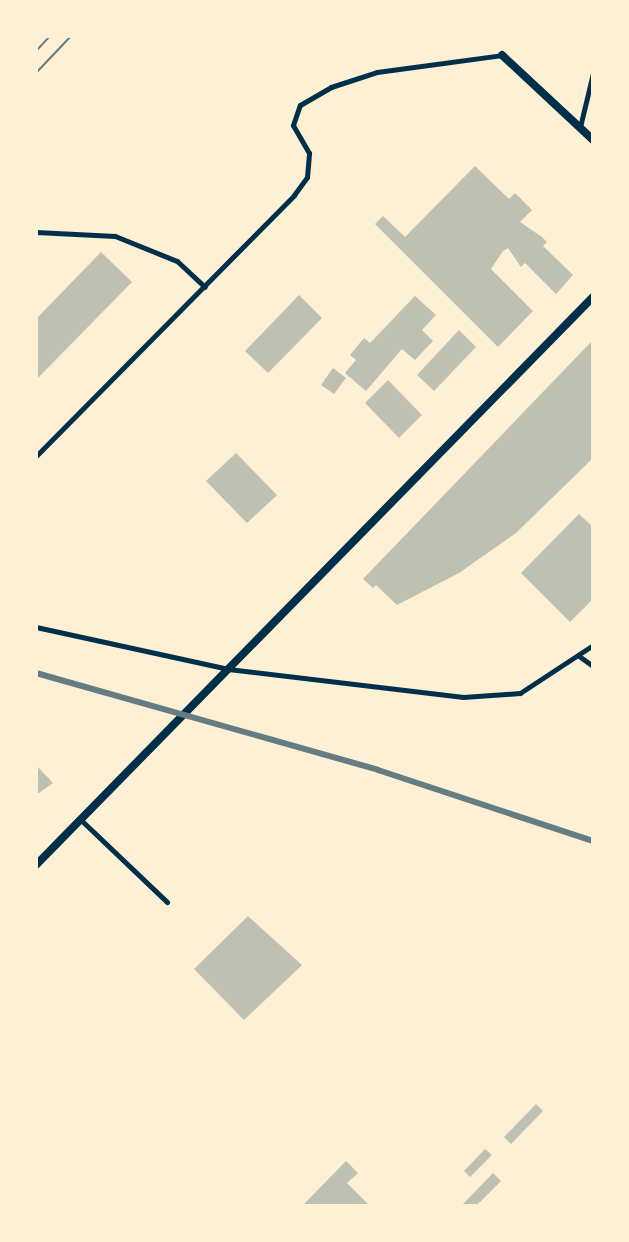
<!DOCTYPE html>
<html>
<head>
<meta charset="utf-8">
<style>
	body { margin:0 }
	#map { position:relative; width:629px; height:1242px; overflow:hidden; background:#fdf0d5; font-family:"IBM Plex Sans",sans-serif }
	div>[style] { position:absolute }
	.building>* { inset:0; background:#bec0b2 }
	.service>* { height:5px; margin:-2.5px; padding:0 2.5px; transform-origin:2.5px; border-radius:2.5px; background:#003049 }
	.minor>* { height:8px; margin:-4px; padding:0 4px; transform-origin:4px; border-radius:4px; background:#003049 }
	.tram>* { height:2px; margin:-1px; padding:0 1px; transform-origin:1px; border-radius:1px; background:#657d81 }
	.rail>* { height:6px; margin:-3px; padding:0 3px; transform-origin:3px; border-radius:3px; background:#657d81 }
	span { translate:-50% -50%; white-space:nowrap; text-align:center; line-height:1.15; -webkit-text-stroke:8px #fdf0d5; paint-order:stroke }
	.frame { position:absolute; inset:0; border:38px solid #fdf0d5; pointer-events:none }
</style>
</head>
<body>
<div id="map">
	<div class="building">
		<div style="clip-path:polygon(475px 166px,509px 199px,515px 193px,532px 210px,520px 222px,542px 237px,547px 242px,543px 246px,573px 275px,556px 294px,525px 263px,521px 267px,508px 248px,503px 251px,491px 269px,533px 311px,498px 347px,375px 224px,383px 216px,405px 237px)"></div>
		<div style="clip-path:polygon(101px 252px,132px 282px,36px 380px,36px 319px)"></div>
		<div style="clip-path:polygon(299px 295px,322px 318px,268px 373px,245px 351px)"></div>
		<div style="clip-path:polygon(415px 296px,436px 315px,422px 330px,433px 341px,415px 360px,402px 349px,366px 391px,345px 373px,356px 360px,350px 355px,364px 338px,370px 343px)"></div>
		<div style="clip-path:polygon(459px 330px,476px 347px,434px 391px,417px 375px)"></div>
		<div style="clip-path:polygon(593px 340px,593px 458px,516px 533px,459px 573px,397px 605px,376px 585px,373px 588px,363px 579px)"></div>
		<div style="clip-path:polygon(333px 368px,346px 378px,334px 394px,321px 385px)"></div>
		<div style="clip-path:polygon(388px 380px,422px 415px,399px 438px,365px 403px)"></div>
		<div style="clip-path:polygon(236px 453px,277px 495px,247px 523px,206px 481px)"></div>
		<div style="clip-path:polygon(579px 514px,593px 527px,593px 599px,570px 622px,521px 573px)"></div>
		<div style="clip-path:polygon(37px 766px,53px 783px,36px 795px,36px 767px)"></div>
		<div style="clip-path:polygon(248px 916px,302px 965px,244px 1020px,194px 969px)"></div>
		<div style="clip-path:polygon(536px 1104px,543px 1111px,511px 1144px,504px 1137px)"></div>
		<div style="clip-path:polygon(485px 1149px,492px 1155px,470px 1177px,464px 1171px)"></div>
		<div style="clip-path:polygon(346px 1161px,358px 1173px,347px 1183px,370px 1206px,302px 1206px)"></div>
		<div style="clip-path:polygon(493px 1173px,501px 1181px,476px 1206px,461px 1206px)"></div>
	</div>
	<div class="service">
		<div style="left:580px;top:127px;width:56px;rotate:-76.5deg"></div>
		<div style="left:36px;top:232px;width:79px;rotate:2.9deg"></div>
		<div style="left:115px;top:236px;width:67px;rotate:22deg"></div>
		<div style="left:177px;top:261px;width:38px;rotate:43deg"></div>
		<div style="left:36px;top:456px;width:367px;rotate:-45.3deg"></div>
		<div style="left:294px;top:195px;width:22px;rotate:-54deg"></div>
		<div style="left:307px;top:177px;width:24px;rotate:-85deg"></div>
		<div style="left:309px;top:153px;width:32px;rotate:-120deg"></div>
		<div style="left:293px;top:125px;width:21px;rotate:-71deg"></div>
		<div style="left:300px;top:105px;width:36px;rotate:-30deg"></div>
		<div style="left:331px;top:87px;width:48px;rotate:-18.1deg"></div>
		<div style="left:377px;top:72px;width:126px;rotate:-7.7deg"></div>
		<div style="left:36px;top:627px;width:197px;rotate:12.3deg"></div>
		<div style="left:228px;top:669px;width:237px;rotate:6.8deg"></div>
		<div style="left:463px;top:697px;width:57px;rotate:-4deg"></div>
		<div style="left:520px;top:693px;width:87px;rotate:-33.3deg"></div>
		<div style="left:579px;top:656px;width:17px;rotate:36deg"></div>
		<div style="left:81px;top:820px;width:119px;rotate:43.6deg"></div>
	</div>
	<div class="minor">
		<div style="left:502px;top:55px;width:125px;rotate:43deg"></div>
		<div style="left:36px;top:865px;width:796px;rotate:-45.56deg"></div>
	</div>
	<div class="tram">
		<div style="left:36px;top:51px;width:21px;rotate:-47deg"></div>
		<div style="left:36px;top:73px;width:51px;rotate:-46.6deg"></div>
	</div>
	<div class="rail">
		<div style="left:36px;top:673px;width:355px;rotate:15.8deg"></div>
		<div style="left:378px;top:770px;width:226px;rotate:18.3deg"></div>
	</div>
	<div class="frame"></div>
</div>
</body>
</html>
